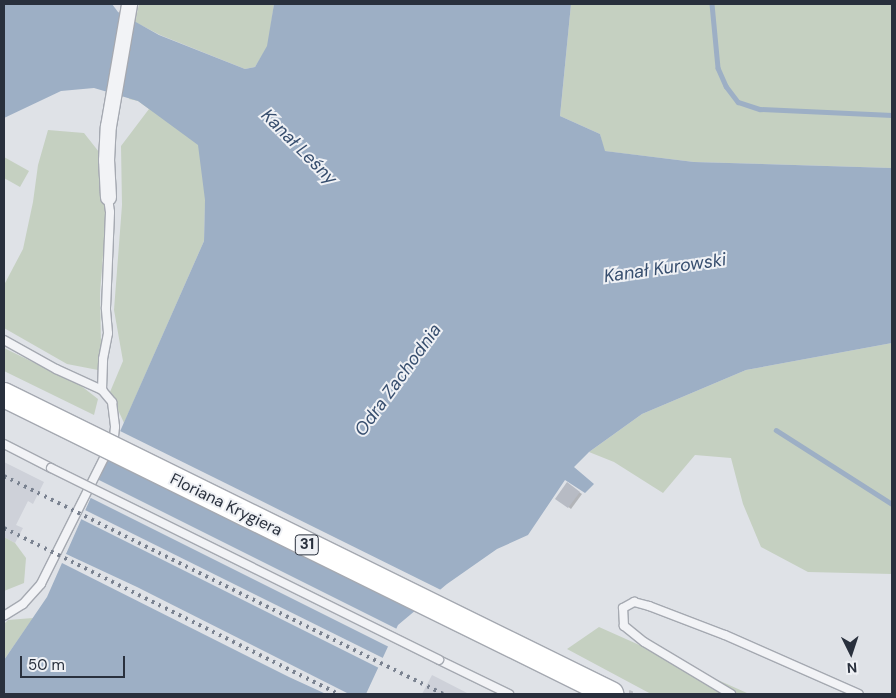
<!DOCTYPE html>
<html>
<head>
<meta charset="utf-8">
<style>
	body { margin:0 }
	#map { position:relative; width:896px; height:698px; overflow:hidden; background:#dfe2e7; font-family:"DM Sans",sans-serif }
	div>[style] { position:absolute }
	.built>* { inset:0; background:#ced1d9 }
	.green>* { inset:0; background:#c5d0c1 }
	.water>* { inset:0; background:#9dafc5 }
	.pier>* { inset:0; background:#dfe2e7 }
	.shadow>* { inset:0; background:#0003 }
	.stream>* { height:4.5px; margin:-2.25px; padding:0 2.25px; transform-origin:2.25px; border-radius:2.25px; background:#9dafc5 }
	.building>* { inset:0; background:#b7bbc4 }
	.path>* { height:2.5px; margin-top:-1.25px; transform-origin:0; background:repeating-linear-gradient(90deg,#bec0c6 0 4px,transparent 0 8px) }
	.roads { filter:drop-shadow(1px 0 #a5a9b1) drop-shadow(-1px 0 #a5a9b1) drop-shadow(0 1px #a5a9b1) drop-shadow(0 -1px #a5a9b1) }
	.lane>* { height:8px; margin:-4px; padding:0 4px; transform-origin:4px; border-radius:4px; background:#f2f3f6 }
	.street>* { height:15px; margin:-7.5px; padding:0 7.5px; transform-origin:7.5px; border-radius:7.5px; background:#f2f3f6 }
	.rail>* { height:4px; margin-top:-2px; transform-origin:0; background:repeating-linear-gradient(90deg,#7a8290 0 2.5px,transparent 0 7.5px) }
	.bridges { filter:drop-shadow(1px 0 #a5a9b1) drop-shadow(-1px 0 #a5a9b1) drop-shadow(0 1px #a5a9b1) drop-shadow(0 -1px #a5a9b1) }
	.lane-bridge>* { height:8px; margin:-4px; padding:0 4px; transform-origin:4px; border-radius:4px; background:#f2f3f6 }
	.primary-bridge>* { height:24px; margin:-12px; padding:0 12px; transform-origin:12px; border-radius:12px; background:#fff }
	span { translate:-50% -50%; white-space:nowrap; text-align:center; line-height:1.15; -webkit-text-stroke:4px #eff1f5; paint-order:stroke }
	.shield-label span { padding:1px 4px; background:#eff1f5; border:1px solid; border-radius:4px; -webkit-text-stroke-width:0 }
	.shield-label { font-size:15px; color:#29303d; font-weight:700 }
	.street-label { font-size:16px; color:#29303d }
	.water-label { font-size:18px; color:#374e6e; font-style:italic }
	.frame { position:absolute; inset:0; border:5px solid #29303d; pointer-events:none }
	.north { position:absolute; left:826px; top:628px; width:50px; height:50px; -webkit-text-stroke:4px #eff1f5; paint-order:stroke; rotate:176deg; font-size:14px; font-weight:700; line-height:20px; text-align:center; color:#29303d }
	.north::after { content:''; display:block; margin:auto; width:18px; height:22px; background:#29303d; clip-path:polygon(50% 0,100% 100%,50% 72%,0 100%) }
	.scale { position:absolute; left:20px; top:656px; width:105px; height:22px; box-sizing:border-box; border:2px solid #29303d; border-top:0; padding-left:6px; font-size:15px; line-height:18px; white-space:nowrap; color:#29303d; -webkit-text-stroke:4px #eff1f5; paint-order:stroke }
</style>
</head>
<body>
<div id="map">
	<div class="built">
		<div style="clip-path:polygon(4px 462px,44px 482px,33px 504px,28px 501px,16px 525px,23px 528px,15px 543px,4px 537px)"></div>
		<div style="clip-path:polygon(432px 675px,438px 678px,469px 694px,422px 694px)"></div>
	</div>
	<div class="green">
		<div style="clip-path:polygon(139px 4px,274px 4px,268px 46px,255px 67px,245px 69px,160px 35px,135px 22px)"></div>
		<div style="clip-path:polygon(571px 4px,892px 4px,892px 168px,694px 162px,604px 151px,600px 134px,560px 116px)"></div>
		<div style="clip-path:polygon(134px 87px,207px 131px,204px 241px,124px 423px,110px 392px,123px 361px,114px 310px,122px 205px,121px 146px,149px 109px,138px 101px,129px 99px)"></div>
		<div style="clip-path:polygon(48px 130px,84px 133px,99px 152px,106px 218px,100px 293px,101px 344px,98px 370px,67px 364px,4px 328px,4px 285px,23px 249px,33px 202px,38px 165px)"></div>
		<div style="clip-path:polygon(4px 157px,29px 171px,20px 187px,4px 178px)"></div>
		<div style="clip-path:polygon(892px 343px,892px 574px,808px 572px,761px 547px,743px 504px,731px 458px,695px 455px,663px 493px,614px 462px,589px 452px,642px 414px,746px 370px)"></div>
		<div style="clip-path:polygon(4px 348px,80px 385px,98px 399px,94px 415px,4px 371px)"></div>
		<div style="clip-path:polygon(4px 537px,15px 543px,26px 558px,24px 583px,4px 591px)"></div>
		<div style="clip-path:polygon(33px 618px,4px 660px,4px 624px,8px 620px)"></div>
		<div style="clip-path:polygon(599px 627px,747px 693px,775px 694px,651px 694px,567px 649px)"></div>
	</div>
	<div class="water">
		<div style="clip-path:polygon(4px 4px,112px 4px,118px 12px,159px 35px,245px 69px,255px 67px,267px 46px,274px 4px,571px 4px,560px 116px,600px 134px,605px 151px,694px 162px,892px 168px,892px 343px,746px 370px,642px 414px,589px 452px,574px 467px,594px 484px,585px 493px,565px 480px,528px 535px,497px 549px,447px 584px,398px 625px,366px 694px,4px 694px,4px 660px,47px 597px,204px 241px,205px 200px,198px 145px,138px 101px,94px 88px,61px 91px,4px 118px)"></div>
	</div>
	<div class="pier">
		<div style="clip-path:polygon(118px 430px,443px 591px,418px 612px,106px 457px)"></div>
		<div style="clip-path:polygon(97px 479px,399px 630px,391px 648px,89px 497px)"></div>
		<div style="clip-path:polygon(83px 509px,385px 659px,381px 669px,79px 518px)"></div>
		<div style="clip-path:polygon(64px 553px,137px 587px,349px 694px,326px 694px,289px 677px,60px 562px)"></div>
	</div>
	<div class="shadow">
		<div style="clip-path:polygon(567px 484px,582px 494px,571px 509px,557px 498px)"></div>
	</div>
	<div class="stream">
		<div style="left:712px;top:4px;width:64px;rotate:84.6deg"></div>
		<div style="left:718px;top:68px;width:20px;rotate:66deg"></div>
		<div style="left:726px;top:86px;width:20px;rotate:53deg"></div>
		<div style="left:738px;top:102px;width:23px;rotate:18deg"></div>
		<div style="left:760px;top:109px;width:132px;rotate:2.6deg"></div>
		<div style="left:776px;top:430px;width:138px;rotate:32.5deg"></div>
	</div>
	<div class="building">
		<div style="clip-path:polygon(567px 482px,580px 492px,568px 508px,555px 499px)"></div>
	</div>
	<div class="path">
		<div style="left:629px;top:691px;width:9px;rotate:21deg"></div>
	</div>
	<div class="roads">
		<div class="lane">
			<div style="left:4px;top:340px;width:60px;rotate:29.1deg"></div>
			<div style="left:56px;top:369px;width:51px;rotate:24.5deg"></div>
			<div style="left:102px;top:390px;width:16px;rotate:50deg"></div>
			<div style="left:112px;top:402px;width:25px;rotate:83deg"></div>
			<div style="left:115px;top:427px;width:10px;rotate:96deg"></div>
			<div style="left:114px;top:437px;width:23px;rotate:115deg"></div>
			<div style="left:104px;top:458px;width:141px;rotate:116.6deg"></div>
			<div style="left:41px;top:584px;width:27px;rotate:132deg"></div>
			<div style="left:23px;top:604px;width:22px;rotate:148deg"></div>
			<div style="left:102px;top:390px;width:31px;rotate:-88deg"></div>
			<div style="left:103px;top:359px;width:26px;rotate:-79deg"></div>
			<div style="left:108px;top:333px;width:25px;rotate:-95deg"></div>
			<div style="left:106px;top:308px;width:96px;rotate:-87.6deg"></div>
			<div style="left:110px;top:212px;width:15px;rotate:-98deg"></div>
			<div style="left:4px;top:444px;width:53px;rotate:27.1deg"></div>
			<div style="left:439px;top:660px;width:78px;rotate:25.9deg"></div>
			<div style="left:731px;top:694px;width:101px;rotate:-149.1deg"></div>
			<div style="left:644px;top:642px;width:26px;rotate:-141deg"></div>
			<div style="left:624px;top:626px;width:18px;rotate:-93deg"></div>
			<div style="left:623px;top:608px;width:13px;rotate:-29deg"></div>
			<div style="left:634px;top:602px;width:16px;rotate:15deg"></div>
			<div style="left:649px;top:606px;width:81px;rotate:20.9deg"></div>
			<div style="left:725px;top:635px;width:146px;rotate:23.8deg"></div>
		</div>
		<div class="street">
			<div style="left:108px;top:197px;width:37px;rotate:-93deg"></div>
			<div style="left:106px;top:160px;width:34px;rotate:-87deg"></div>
			<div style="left:108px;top:126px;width:124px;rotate:-80.2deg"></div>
		</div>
	</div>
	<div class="rail">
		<div style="left:4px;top:476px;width:490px;rotate:26.4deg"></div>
		<div style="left:4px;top:528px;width:373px;rotate:26.4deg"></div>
	</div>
	<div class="bridges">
		<div class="lane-bridge">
			<div style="left:51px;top:468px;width:433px;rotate:26.3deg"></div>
		</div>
		<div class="primary-bridge">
			<div style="left:4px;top:395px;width:677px;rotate:26.22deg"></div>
		</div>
	</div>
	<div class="shield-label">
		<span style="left:307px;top:545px">31</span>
	</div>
	<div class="street-label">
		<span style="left:226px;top:505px;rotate:26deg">Floriana Krygiera</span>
	</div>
	<div class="water-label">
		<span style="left:299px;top:147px;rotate:45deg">Kanał Leśny</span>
		<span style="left:665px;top:268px;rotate:-8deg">Kanał Kurowski</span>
		<span style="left:398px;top:380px;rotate:-54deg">Odra Zachodnia</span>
	</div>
	<div class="frame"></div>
	<div class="north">N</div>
	<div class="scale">50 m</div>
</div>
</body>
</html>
